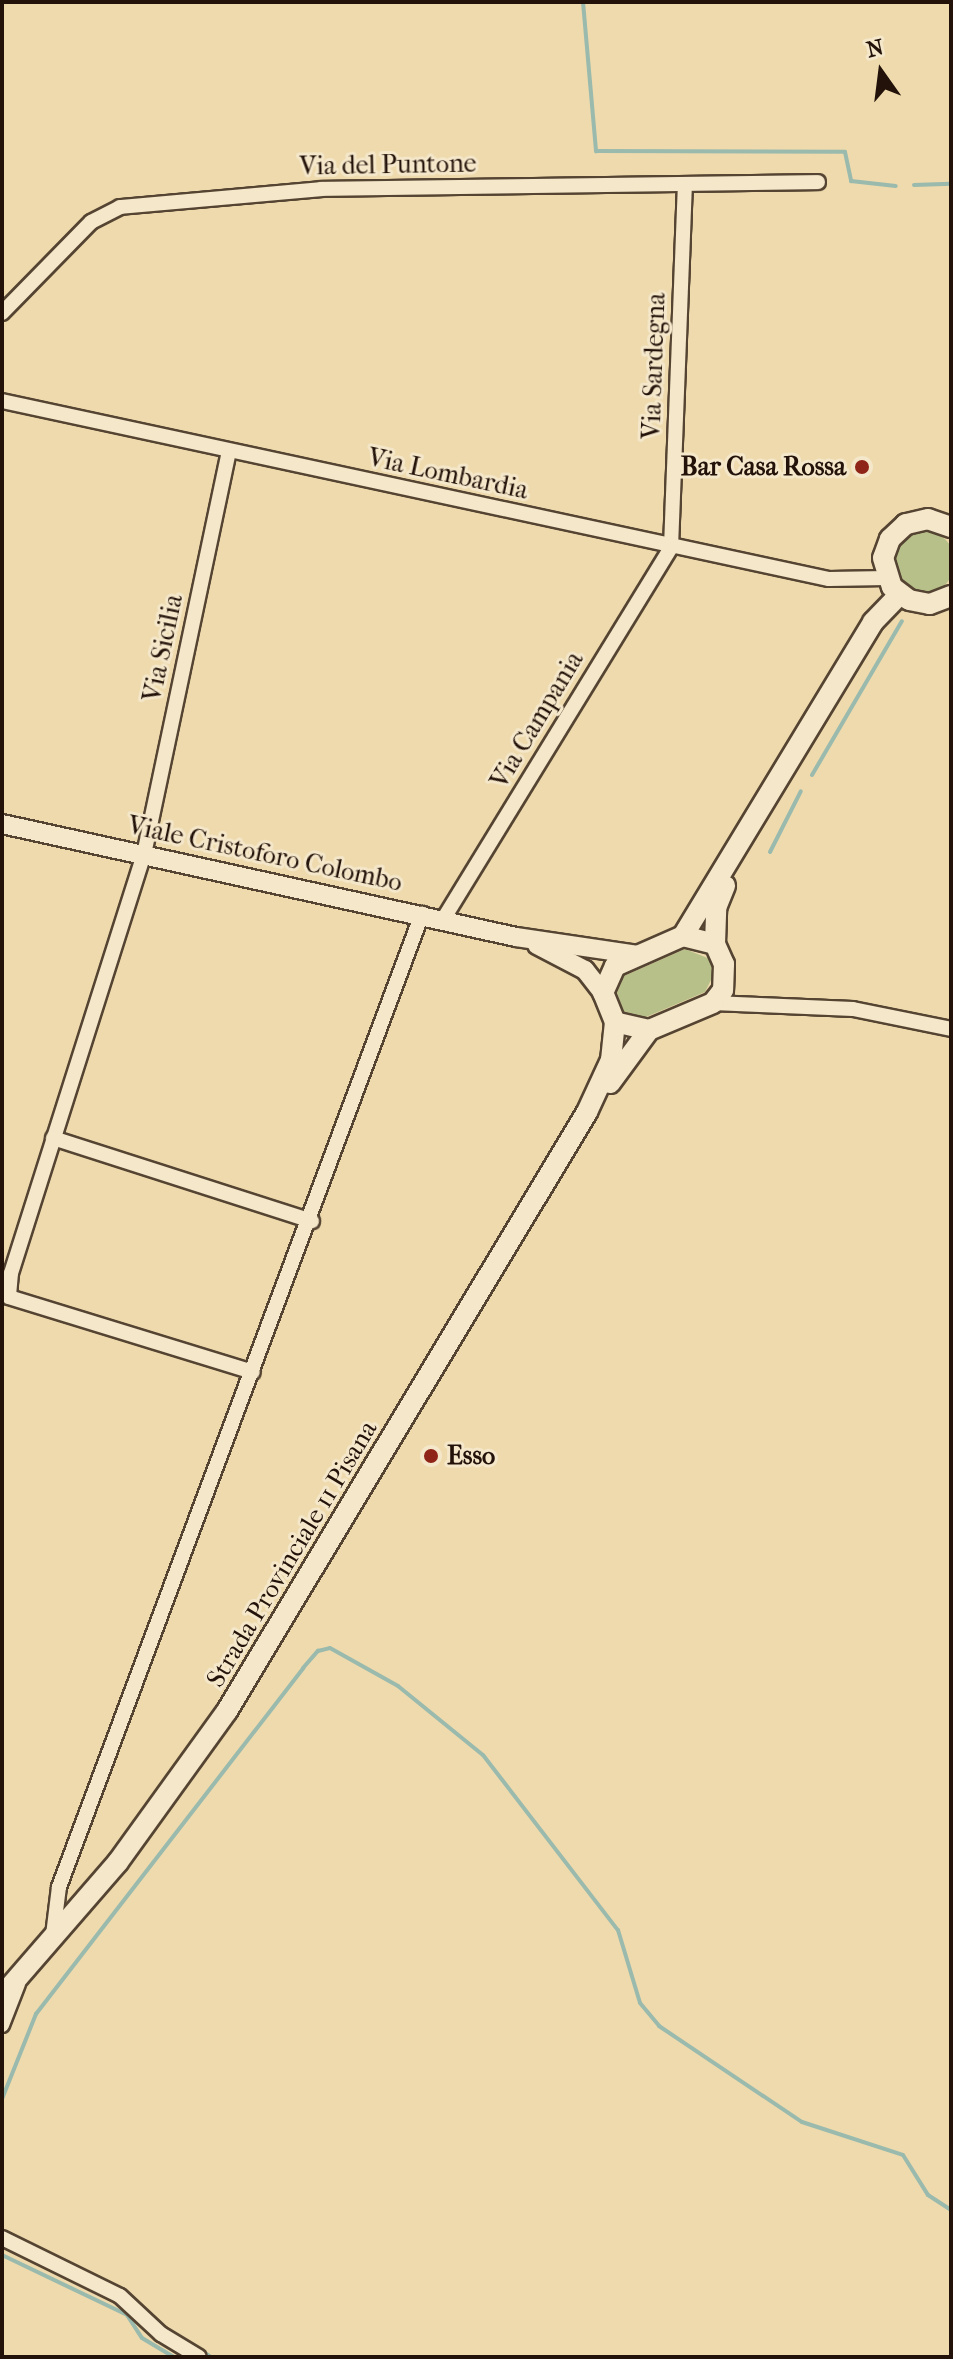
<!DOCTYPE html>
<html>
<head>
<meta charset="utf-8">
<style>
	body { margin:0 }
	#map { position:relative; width:953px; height:2359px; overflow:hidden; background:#eedaad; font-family:"IM FELL French Canon",serif }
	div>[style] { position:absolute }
	.green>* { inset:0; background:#b8c08a }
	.round { border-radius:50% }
	.stream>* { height:4px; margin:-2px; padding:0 2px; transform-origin:2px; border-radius:2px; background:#99baad }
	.roads { filter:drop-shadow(2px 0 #554432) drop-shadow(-2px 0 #554432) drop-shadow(0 2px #554432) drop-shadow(0 -2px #554432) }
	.minor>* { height:14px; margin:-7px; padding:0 7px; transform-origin:7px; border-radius:7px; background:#f4e7ca }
	.tertiary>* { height:18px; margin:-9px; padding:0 9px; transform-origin:9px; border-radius:9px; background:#f4e7ca }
	.secondary>* { height:20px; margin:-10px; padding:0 10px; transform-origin:10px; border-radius:10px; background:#f4e7ca }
	.dots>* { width:22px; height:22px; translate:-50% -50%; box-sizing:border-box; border:4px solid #f4e7ca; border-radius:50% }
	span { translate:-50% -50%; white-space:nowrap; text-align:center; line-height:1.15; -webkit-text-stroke:6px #f4e7ca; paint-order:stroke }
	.street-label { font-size:26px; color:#221209 }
	.poi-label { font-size:26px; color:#221209; font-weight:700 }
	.right { translate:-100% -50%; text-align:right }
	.left { translate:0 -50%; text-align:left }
	.frame { position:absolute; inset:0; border:4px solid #221209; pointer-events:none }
	.north { position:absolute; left:841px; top:32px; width:80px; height:80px; -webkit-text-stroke:6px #f4e7ca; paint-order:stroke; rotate:346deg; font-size:22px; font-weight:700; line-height:32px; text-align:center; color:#221209 }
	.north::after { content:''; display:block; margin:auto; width:28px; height:36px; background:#221209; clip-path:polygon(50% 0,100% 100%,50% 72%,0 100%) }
</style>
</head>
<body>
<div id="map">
	<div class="green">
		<div class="round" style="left:893px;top:531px;width:62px;height:62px"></div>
		<div style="clip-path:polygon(685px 949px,710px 959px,713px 976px,705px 992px,646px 1017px,624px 1012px,617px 993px,624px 976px)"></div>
	</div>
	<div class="stream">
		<div style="left:583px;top:2px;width:150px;rotate:85deg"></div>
		<div style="left:596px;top:151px;width:249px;rotate:0.2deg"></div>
		<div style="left:845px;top:152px;width:30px;rotate:78deg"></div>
		<div style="left:851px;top:181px;width:45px;rotate:6.3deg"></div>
		<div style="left:914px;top:185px;width:37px;rotate:-2deg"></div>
		<div style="left:812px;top:775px;width:178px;rotate:-59.7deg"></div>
		<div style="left:770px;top:852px;width:68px;rotate:-63.1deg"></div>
		<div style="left:2px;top:2099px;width:92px;rotate:-68.2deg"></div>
		<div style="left:36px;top:2014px;width:437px;rotate:-52.3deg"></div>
		<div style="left:303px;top:1668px;width:23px;rotate:-49deg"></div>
		<div style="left:318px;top:1651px;width:12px;rotate:-14deg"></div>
		<div style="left:330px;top:1648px;width:78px;rotate:29.2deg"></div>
		<div style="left:398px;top:1686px;width:109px;rotate:39.1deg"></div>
		<div style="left:483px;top:1755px;width:221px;rotate:52.4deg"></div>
		<div style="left:618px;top:1930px;width:76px;rotate:73.2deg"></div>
		<div style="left:640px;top:2003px;width:30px;rotate:50deg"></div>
		<div style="left:659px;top:2026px;width:172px;rotate:33.9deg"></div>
		<div style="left:802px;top:2122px;width:106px;rotate:18.1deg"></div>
		<div style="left:903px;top:2155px;width:47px;rotate:58deg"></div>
		<div style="left:928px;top:2195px;width:27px;rotate:33deg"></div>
		<div style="left:2px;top:2255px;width:139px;rotate:25.6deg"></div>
		<div style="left:127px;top:2315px;width:27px;rotate:57deg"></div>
		<div style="left:142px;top:2338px;width:37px;rotate:31deg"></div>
		<div style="left:202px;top:2351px;width:11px;rotate:34deg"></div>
	</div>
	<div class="roads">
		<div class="minor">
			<div style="left:2px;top:313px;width:127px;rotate:-45.6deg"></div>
			<div style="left:91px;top:222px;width:33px;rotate:-27deg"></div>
			<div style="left:120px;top:207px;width:202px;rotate:-5.1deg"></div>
			<div style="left:321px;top:189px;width:497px;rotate:-0.8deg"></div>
			<div style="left:2px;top:401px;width:846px;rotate:12.15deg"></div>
			<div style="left:829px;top:579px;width:58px;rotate:-1deg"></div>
			<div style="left:229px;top:451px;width:412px;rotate:101.9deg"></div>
			<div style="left:144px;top:854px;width:440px;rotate:107.6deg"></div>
			<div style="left:11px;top:1273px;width:24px;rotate:95deg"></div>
			<div style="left:9px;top:1297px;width:255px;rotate:17.1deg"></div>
			<div style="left:444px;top:918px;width:435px;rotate:-58.5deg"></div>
			<div style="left:671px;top:547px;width:360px;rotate:-87.8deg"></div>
			<div style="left:713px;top:1003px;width:140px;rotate:2.5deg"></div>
			<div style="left:853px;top:1009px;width:100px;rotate:11.5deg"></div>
			<div style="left:53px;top:1138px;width:272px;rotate:17.8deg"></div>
			<div style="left:53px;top:1935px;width:48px;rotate:-82.9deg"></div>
			<div style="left:59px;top:1887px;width:1039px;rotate:-69.54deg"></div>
			<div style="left:2px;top:2025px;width:44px;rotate:-68.7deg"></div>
			<div style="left:2px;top:2238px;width:131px;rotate:26.2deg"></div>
			<div style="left:120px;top:2296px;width:56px;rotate:42.8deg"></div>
			<div style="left:161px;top:2334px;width:44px;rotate:31.2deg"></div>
		</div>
		<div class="tertiary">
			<div style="left:2px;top:824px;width:526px;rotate:12.4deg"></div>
			<div style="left:516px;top:937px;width:123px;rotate:8.4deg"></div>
			<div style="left:537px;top:945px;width:54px;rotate:27.5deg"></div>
			<div style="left:585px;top:970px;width:29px;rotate:52deg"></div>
		</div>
		<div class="secondary">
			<div style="left:951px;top:527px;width:24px;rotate:-161deg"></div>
			<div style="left:928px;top:519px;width:23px;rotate:167deg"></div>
			<div style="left:906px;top:524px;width:22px;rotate:137deg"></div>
			<div style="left:890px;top:539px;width:20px;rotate:110deg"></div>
			<div style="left:883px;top:558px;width:30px;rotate:73deg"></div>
			<div style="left:892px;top:587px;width:21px;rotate:37deg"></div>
			<div style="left:909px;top:600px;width:21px;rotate:11deg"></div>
			<div style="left:930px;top:604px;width:22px;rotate:-21deg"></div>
			<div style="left:683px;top:936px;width:367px;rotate:-58.8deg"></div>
			<div style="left:873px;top:622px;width:37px;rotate:-46deg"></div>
			<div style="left:683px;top:936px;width:33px;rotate:14deg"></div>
			<div style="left:715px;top:944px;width:22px;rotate:66deg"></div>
			<div style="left:724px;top:964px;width:26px;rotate:92deg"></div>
			<div style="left:723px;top:990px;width:16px;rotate:128deg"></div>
			<div style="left:713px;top:1003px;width:69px;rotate:157.1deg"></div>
			<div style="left:649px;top:1030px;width:35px;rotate:-167deg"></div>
			<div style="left:615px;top:1022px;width:31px;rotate:-112deg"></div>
			<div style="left:603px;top:993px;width:30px;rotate:-66deg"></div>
			<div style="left:615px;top:966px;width:74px;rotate:-23.8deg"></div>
			<div style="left:715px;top:944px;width:36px;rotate:-88deg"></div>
			<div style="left:716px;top:908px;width:24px;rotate:-68deg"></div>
			<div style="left:610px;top:1083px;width:66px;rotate:-53.7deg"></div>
			<div style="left:2px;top:1996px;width:177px;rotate:-49.1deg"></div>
			<div style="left:118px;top:1862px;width:186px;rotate:-54.2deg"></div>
			<div style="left:227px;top:1711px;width:699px;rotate:-58.99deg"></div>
			<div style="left:587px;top:1112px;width:57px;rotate:-65.2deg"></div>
			<div style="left:611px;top:1060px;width:38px;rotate:-84deg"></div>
		</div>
	</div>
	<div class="dots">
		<div style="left:862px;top:467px;background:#8f2418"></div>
		<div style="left:431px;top:1456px;background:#8f2418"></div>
	</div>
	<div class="street-label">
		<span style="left:388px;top:165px;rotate:-1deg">Via del Puntone</span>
		<span style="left:654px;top:366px;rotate:-88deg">Via Sardegna</span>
		<span style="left:448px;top:474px;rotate:12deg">Via Lombardia</span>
		<span style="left:163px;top:648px;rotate:-78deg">Via Sicilia</span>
		<span style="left:537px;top:720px;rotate:-59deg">Via Campania</span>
		<span style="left:265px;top:854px;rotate:12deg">Viale Cristoforo Colombo</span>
		<span style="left:292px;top:1554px;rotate:-59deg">Strada Provinciale 11 Pisana</span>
	</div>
	<div class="poi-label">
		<span class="right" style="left:846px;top:467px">Bar Casa Rossa</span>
		<span class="left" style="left:447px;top:1456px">Esso</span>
	</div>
	<div class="frame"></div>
	<div class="north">N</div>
</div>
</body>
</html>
